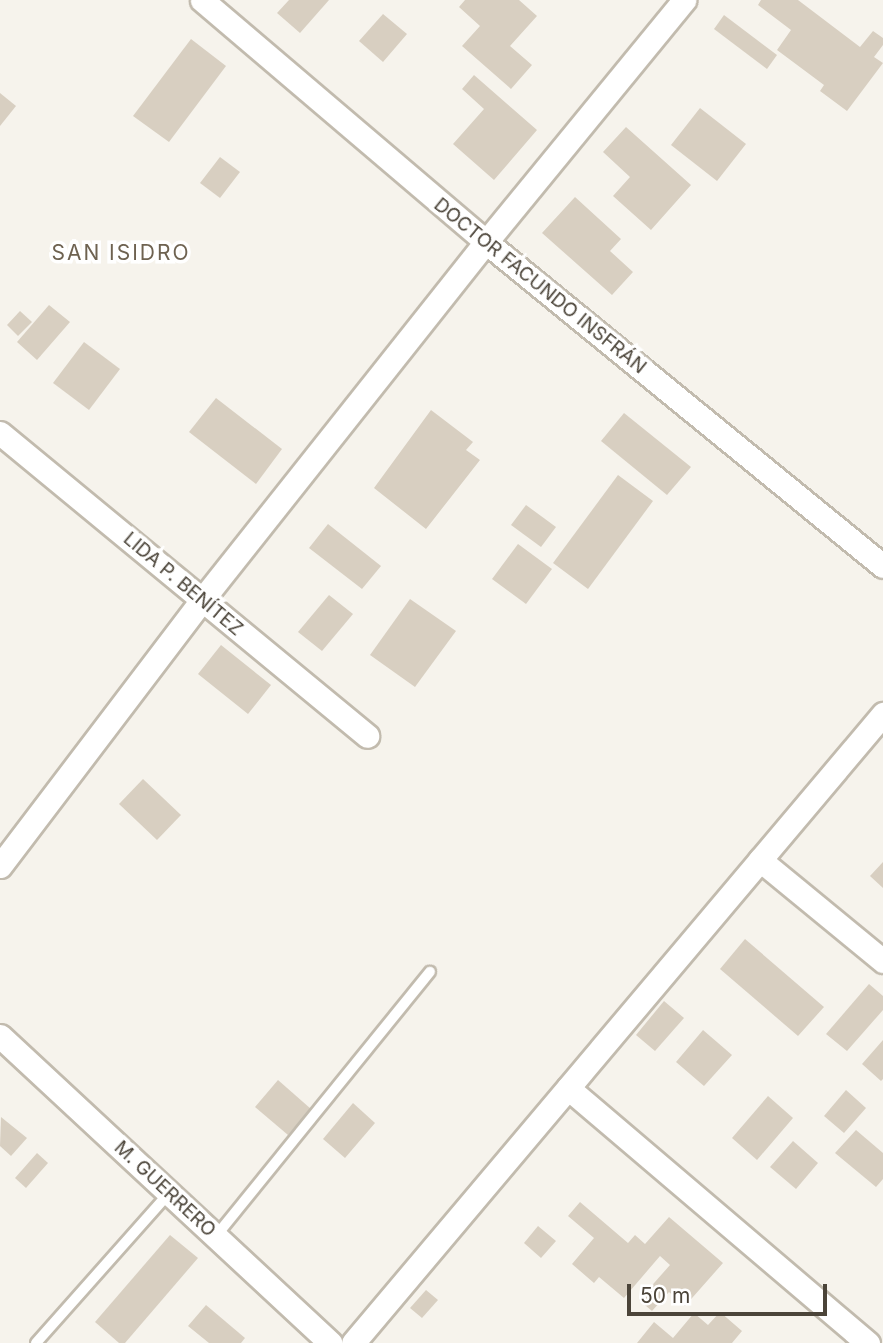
<!DOCTYPE html>
<html>
<head>
<meta charset="utf-8">
<style>
	body { margin:0 }
	#map { position:relative; width:883px; height:1343px; overflow:hidden; background:#f6f3ec; font-family:Inter,sans-serif }
	div>[style] { position:absolute }
	.building>* { inset:0; background:#d8cfc1 }
	.roads { filter:drop-shadow(2px 0 #c2bbae) drop-shadow(-2px 0 #c2bbae) drop-shadow(0 2px #c2bbae) drop-shadow(0 -2px #c2bbae) }
	.lane>* { height:10px; margin:-5px; padding:0 5px; transform-origin:5px; border-radius:5px; background:#fff }
	.street>* { height:23px; margin:-11.5px; padding:0 11.5px; transform-origin:11.5px; border-radius:11.5px; background:#fff }
	span { translate:-50% -50%; white-space:nowrap; text-align:center; line-height:1.15; -webkit-text-stroke:7px #fff; paint-order:stroke }
	.street-label { font-size:19px; color:#4b4439 }
	.neighbourhood-label { font-size:21px; color:#6e6250; letter-spacing:2px }
	.scale { position:absolute; left:627px; top:1284px; width:200px; height:32px; box-sizing:border-box; border:4px solid #4b4439; border-top:0; padding-left:9px; font-size:21px; line-height:24px; white-space:nowrap; color:#4b4439; -webkit-text-stroke:5px #fff; paint-order:stroke }
</style>
</head>
<body>
<div id="map">
	<div class="building">
		<div style="clip-path:polygon(289px 0,329px 0,300px 33px,277px 13px)"></div>
		<div style="clip-path:polygon(465px 0,519px 0,537px 16px,510px 46px,532px 65px,511px 89px,462px 46px,480px 26px,459px 7px)"></div>
		<div style="clip-path:polygon(761px 0,798px 0,860px 47px,873px 31px,883px 38px,883px 45px,874px 57px,883px 63px,847px 111px,820px 91px,824px 85px,777px 50px,791px 30px,758px 5px)"></div>
		<div style="clip-path:polygon(383px 14px,407px 34px,383px 62px,359px 41px)"></div>
		<div style="clip-path:polygon(724px 15px,777px 55px,767px 69px,714px 29px)"></div>
		<div style="clip-path:polygon(191px 39px,226px 66px,169px 142px,133px 116px)"></div>
		<div style="clip-path:polygon(474px 75px,537px 130px,494px 180px,453px 144px,484px 109px,462px 89px)"></div>
		<div style="clip-path:polygon(0 93px,16px 106px,0 126px)"></div>
		<div style="clip-path:polygon(700px 108px,746px 144px,717px 181px,671px 145px)"></div>
		<div style="clip-path:polygon(626px 127px,691px 185px,651px 230px,613px 196px,630px 177px,603px 152px)"></div>
		<div style="clip-path:polygon(220px 157px,240px 172px,220px 198px,200px 183px)"></div>
		<div style="clip-path:polygon(575px 197px,621px 239px,610px 251px,633px 272px,612px 295px,542px 233px)"></div>
		<div style="clip-path:polygon(49px 305px,70px 322px,37px 360px,17px 342px)"></div>
		<div style="clip-path:polygon(20px 311px,32px 322px,18px 336px,7px 325px)"></div>
		<div style="clip-path:polygon(84px 342px,120px 369px,89px 410px,53px 383px)"></div>
		<div style="clip-path:polygon(216px 398px,282px 449px,256px 484px,189px 432px)"></div>
		<div style="clip-path:polygon(431px 410px,473px 442px,466px 450px,480px 460px,426px 529px,374px 488px)"></div>
		<div style="clip-path:polygon(624px 413px,691px 467px,667px 495px,601px 441px)"></div>
		<div style="clip-path:polygon(618px 475px,653px 501px,588px 589px,553px 563px)"></div>
		<div style="clip-path:polygon(526px 505px,556px 527px,541px 547px,511px 525px)"></div>
		<div style="clip-path:polygon(328px 524px,381px 566px,362px 589px,309px 548px)"></div>
		<div style="clip-path:polygon(518px 544px,552px 569px,526px 604px,492px 579px)"></div>
		<div style="clip-path:polygon(329px 595px,353px 614px,322px 651px,298px 632px)"></div>
		<div style="clip-path:polygon(410px 599px,456px 631px,415px 687px,370px 655px)"></div>
		<div style="clip-path:polygon(221px 645px,271px 685px,248px 714px,198px 674px)"></div>
		<div style="clip-path:polygon(143px 779px,181px 815px,157px 840px,119px 804px)"></div>
		<div style="clip-path:polygon(883px 862px,883px 888px,870px 876px)"></div>
		<div style="clip-path:polygon(745px 939px,824px 1007px,798px 1036px,720px 969px)"></div>
		<div style="clip-path:polygon(869px 984px,883px 996px,883px 1010px,847px 1051px,826px 1034px)"></div>
		<div style="clip-path:polygon(664px 1001px,684px 1018px,655px 1051px,636px 1035px)"></div>
		<div style="clip-path:polygon(703px 1030px,732px 1055px,704px 1086px,676px 1062px)"></div>
		<div style="clip-path:polygon(883px 1040px,883px 1079px,881px 1081px,862px 1064px)"></div>
		<div style="clip-path:polygon(278px 1080px,311px 1109px,288px 1135px,255px 1107px)"></div>
		<div style="clip-path:polygon(846px 1090px,866px 1108px,844px 1133px,824px 1116px)"></div>
		<div style="clip-path:polygon(768px 1096px,793px 1118px,757px 1160px,732px 1138px)"></div>
		<div style="clip-path:polygon(353px 1103px,375px 1123px,345px 1158px,323px 1139px)"></div>
		<div style="clip-path:polygon(1px 1117px,27px 1138px,11px 1156px,0 1146px)"></div>
		<div style="clip-path:polygon(856px 1130px,883px 1153px,883px 1179px,876px 1187px,835px 1153px)"></div>
		<div style="clip-path:polygon(793px 1141px,818px 1163px,796px 1189px,770px 1167px)"></div>
		<div style="clip-path:polygon(37px 1153px,48px 1163px,26px 1188px,15px 1178px)"></div>
		<div style="clip-path:polygon(580px 1202px,628px 1243px,635px 1235px,645px 1244px,669px 1217px,723px 1263px,685px 1306px,669px 1292px,652px 1311px,639px 1300px,670px 1265px,660px 1256px,624px 1298px,599px 1277px,594px 1283px,572px 1264px,594px 1238px,568px 1216px)"></div>
		<div style="clip-path:polygon(538px 1226px,556px 1241px,541px 1258px,524px 1243px)"></div>
		<div style="clip-path:polygon(170px 1235px,198px 1258px,125px 1343px,119px 1343px,95px 1322px)"></div>
		<div style="clip-path:polygon(426px 1290px,438px 1300px,422px 1318px,410px 1308px)"></div>
		<div style="clip-path:polygon(206px 1305px,245px 1338px,241px 1343px,209px 1343px,188px 1326px)"></div>
		<div style="clip-path:polygon(720px 1312px,742px 1331px,732px 1343px,637px 1343px,654px 1322px,673px 1338px,694px 1313px,708px 1325px)"></div>
	</div>
	<div class="roads">
		<div class="lane">
			<div style="left:216px;top:1236px;width:340px;rotate:-51deg"></div>
			<div style="left:36px;top:1343px;width:200px;rotate:-48.4deg"></div>
		</div>
		<div class="street">
			<div style="left:202px;top:0;width:373px;rotate:40.4deg"></div>
			<div style="left:486px;top:242px;width:512px;rotate:39.22deg"></div>
			<div style="left:0;top:433px;width:476px;rotate:39.5deg"></div>
			<div style="left:760px;top:860px;width:159px;rotate:39.4deg"></div>
			<div style="left:0;top:866px;width:334px;rotate:-52.8deg"></div>
			<div style="left:202px;top:600px;width:457px;rotate:-51.6deg"></div>
			<div style="left:486px;top:242px;width:313px;rotate:-50.7deg"></div>
			<div style="left:0;top:1036px;width:451px;rotate:42.9deg"></div>
			<div style="left:568px;top:1088px;width:394px;rotate:40.4deg"></div>
			<div style="left:353px;top:1343px;width:823px;rotate:-49.88deg"></div>
		</div>
	</div>
	<div class="street-label">
		<span style="left:540px;top:286px;rotate:39deg">DOCTOR FACUNDO INSFRÁN</span>
		<span style="left:183px;top:584px;rotate:40deg">LIDA P. BENÍTEZ</span>
		<span style="left:165px;top:1189px;rotate:43deg">M. GUERRERO</span>
	</div>
	<div class="neighbourhood-label">
		<span style="left:121px;top:253px">SAN ISIDRO</span>
	</div>
	<div class="scale">50 m</div>
</div>
</body>
</html>
